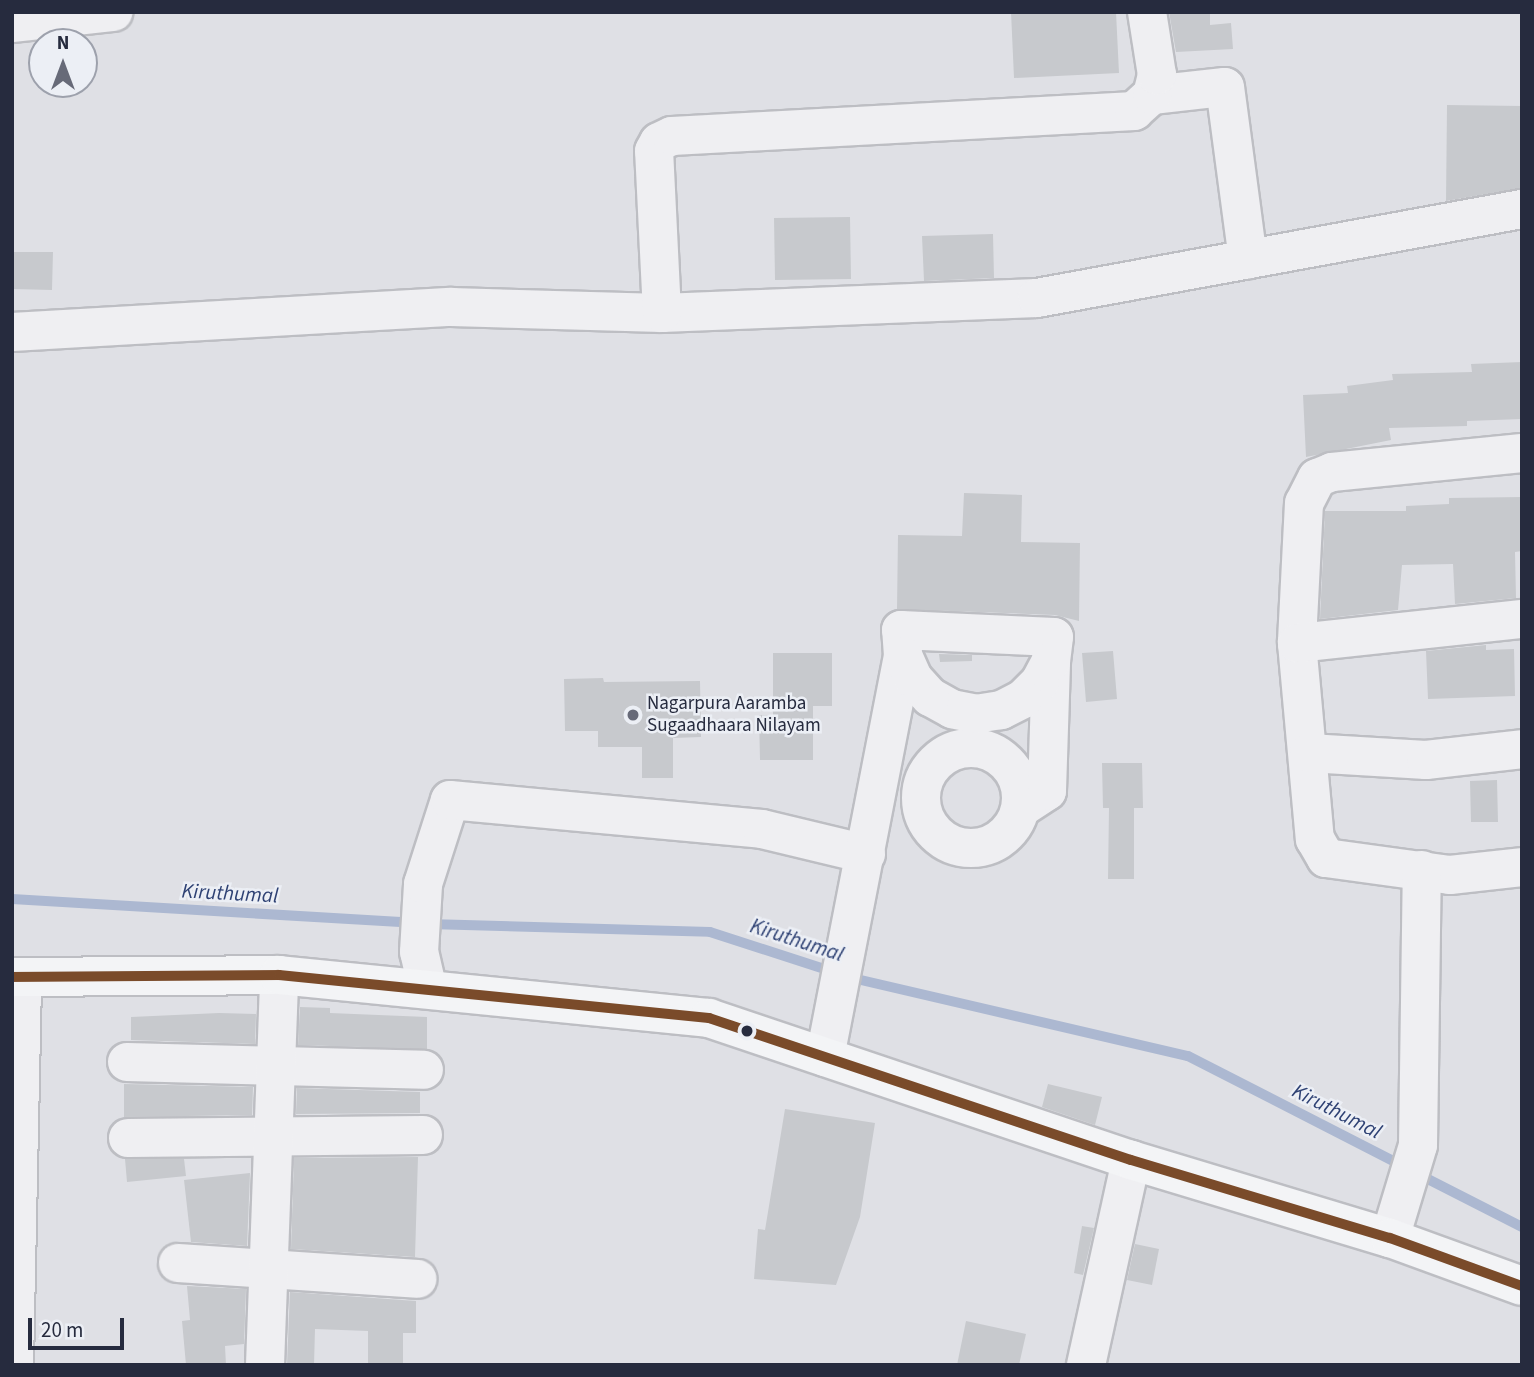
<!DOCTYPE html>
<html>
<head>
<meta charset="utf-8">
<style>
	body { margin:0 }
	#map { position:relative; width:1534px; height:1377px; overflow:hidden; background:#dfe0e5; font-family:"Source Sans 3",sans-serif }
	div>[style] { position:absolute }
	.stream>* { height:10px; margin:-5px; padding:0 5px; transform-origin:5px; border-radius:5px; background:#acb8d1 }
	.building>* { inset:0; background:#c7c9cd }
	.roads { filter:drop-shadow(2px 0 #bdbec3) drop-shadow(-2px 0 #bdbec3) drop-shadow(0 2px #bdbec3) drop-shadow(0 -2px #bdbec3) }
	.minor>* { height:38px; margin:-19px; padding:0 19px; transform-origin:19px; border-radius:19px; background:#efeff2 }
	.minor>.ring { margin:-19px; padding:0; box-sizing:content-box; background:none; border:38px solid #efeff2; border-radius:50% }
	.major>* { height:38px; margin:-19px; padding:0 19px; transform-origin:19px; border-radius:19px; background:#f3f4f6 }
	.bus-1>* { height:10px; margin:-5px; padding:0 5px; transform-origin:5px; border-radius:5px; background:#7a4b2a }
	.dots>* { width:19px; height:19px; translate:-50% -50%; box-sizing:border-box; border:4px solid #eceff5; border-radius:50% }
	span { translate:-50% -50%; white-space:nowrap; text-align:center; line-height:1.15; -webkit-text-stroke:5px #eceff5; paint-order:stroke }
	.poi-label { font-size:19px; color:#262b3e }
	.left { translate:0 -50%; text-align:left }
	.water-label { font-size:21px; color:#2f4274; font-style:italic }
	.frame { position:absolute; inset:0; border:14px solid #262b3e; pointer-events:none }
	.north { position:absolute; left:28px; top:28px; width:70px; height:70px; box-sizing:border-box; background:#eceff5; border:2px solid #9da1ac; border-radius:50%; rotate:0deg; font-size:19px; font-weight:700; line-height:28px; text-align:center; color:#262b3e }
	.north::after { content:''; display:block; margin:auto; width:24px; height:32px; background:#676a78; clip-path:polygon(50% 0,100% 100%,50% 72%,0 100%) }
	.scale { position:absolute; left:28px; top:1318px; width:96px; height:32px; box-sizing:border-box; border:4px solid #262b3e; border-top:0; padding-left:9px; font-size:21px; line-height:24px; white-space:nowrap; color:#262b3e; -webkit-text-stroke:5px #eceff5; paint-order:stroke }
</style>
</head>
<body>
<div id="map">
	<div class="stream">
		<div style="left:12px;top:899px;width:402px;rotate:3.4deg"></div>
		<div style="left:428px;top:924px;width:282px;rotate:1.6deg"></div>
		<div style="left:710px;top:932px;width:130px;rotate:17.9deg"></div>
		<div style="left:848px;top:977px;width:349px;rotate:13.1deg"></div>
		<div style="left:1188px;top:1056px;width:242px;rotate:27.1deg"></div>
		<div style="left:1416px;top:1173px;width:119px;rotate:27deg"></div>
	</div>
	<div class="building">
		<div style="clip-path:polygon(1011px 12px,1116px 12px,1119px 73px,1014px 78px)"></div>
		<div style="clip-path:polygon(1169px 12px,1210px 12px,1210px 25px,1231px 23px,1233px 49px,1176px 52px)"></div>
		<div style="clip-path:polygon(1447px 105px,1522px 106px,1522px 188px,1446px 201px)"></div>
		<div style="clip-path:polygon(850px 217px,851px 279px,775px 280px,774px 218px)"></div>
		<div style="clip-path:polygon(993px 234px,994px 278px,924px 281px,922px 236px)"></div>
		<div style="clip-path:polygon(12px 252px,53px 252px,52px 290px,12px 289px)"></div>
		<div style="clip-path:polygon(1522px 362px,1522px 419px,1467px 421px,1467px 426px,1389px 428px,1391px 440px,1306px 457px,1303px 395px,1348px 393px,1347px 386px,1393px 380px,1392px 374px,1472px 372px,1471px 364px)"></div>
		<div style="clip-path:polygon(964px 493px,1022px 495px,1021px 542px,1080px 543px,1079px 621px,1055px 615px,897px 609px,898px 535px,962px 536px)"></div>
		<div style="clip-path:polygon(1522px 497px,1522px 551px,1515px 552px,1516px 598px,1455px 604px,1453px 564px,1402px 565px,1398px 610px,1320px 619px,1325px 511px,1406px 511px,1406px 506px,1449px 504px,1449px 498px)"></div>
		<div style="clip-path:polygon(1486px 645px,1486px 650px,1514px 649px,1515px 696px,1428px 699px,1426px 651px)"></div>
		<div style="clip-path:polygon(1113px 651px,1117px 699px,1086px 702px,1082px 653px)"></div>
		<div style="clip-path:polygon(773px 653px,832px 653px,832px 706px,813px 706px,813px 760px,760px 760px,759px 715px,773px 715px)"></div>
		<div style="clip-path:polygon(939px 654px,972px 655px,972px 661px,940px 662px)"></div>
		<div style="clip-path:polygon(603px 678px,604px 682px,700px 681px,701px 737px,673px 738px,673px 778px,642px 778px,642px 747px,598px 747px,598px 731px,565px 731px,564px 679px)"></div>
		<div style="clip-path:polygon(1102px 763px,1142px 763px,1143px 808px,1134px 808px,1134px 879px,1108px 879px,1109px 808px,1103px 808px)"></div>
		<div style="clip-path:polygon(1497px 780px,1498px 822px,1471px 822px,1470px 781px)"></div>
		<div style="clip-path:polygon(300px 1007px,330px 1008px,330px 1013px,427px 1017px,427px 1049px,298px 1045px)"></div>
		<div style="clip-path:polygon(219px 1013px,256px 1014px,255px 1044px,131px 1040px,131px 1017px)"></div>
		<div style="clip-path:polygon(124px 1084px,253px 1087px,252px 1115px,124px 1117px)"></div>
		<div style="clip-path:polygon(1048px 1084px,1102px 1097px,1095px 1125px,1042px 1107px)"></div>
		<div style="clip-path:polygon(297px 1088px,420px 1092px,420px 1113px,296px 1114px)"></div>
		<div style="clip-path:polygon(785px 1109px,875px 1123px,860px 1217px,836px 1285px,754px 1279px,758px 1229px,765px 1230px)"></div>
		<div style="clip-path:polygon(418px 1157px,415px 1257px,291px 1249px,294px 1158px)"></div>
		<div style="clip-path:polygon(125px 1159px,184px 1159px,186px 1176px,127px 1182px)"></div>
		<div style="clip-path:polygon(250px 1173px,247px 1246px,191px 1242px,184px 1180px)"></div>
		<div style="clip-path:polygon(1082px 1226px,1094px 1228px,1083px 1275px,1074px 1273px)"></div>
		<div style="clip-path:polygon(1135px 1244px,1159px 1249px,1152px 1285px,1127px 1280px)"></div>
		<div style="clip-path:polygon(187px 1286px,246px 1289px,244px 1344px,225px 1346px,226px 1365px,186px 1365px,182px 1321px,190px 1320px)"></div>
		<div style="clip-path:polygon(290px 1292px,416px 1301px,416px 1333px,403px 1333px,403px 1365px,368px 1365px,368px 1331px,315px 1329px,314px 1365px,287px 1365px)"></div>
		<div style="clip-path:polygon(966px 1321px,1026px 1334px,1019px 1365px,957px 1365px)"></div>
	</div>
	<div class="roads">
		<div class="minor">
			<div style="left:12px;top:23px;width:102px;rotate:-6.2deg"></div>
			<div style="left:1152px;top:95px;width:73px;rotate:-6.3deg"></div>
			<div style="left:1225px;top:87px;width:174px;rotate:82.4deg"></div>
			<div style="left:662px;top:313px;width:375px;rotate:-2.3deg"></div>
			<div style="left:1037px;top:298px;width:493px;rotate:-10.4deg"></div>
			<div style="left:12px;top:332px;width:440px;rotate:-3.3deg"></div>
			<div style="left:451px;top:307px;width:211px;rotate:1.6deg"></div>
			<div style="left:662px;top:313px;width:162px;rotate:-92.8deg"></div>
			<div style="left:654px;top:151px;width:10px;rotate:-61deg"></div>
			<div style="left:659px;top:142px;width:14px;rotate:-25deg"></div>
			<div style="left:672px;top:136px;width:463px;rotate:-3.1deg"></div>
			<div style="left:1134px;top:111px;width:24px;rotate:-42deg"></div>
			<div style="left:1152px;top:95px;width:21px;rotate:-76deg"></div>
			<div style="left:1157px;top:75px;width:64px;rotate:-99deg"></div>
			<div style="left:1522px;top:453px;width:191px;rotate:174.3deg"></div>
			<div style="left:1332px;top:472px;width:16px;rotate:158deg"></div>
			<div style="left:1317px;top:478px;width:28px;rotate:117deg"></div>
			<div style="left:1304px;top:503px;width:140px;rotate:92.9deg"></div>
			<div style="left:1297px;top:643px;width:197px;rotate:84.8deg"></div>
			<div style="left:1315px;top:839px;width:22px;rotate:60deg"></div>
			<div style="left:1326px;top:858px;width:125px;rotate:7.8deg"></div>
			<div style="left:1450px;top:875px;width:72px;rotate:-6.3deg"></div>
			<div style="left:1297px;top:643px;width:226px;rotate:-6.1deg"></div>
			<div class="ring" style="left:921px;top:748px;width:62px;height:62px"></div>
			<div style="left:1309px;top:753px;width:117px;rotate:3.4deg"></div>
			<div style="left:1426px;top:760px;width:97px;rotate:-6.5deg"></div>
			<div style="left:1021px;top:808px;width:31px;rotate:-33deg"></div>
			<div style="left:1047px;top:791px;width:130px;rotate:-88.2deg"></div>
			<div style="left:427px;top:986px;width:35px;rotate:-103deg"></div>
			<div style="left:419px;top:952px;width:68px;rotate:-86.6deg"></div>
			<div style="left:423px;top:884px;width:88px;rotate:-72.2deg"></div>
			<div style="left:450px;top:800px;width:313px;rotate:5.3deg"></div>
			<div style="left:762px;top:829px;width:107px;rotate:13.5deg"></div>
			<div style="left:825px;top:1057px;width:409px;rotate:-79deg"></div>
			<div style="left:903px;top:656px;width:26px;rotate:-94deg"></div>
			<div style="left:901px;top:630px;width:153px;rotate:2.6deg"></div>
			<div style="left:1054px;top:637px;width:24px;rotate:97deg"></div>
			<div style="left:1051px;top:661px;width:24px;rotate:118deg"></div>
			<div style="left:1040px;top:682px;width:24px;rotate:135deg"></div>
			<div style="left:1023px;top:699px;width:25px;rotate:153deg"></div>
			<div style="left:1001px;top:710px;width:24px;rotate:171deg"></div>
			<div style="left:977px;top:714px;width:25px;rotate:-169deg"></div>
			<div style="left:952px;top:709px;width:25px;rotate:-151deg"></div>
			<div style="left:930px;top:697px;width:25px;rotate:-132deg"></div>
			<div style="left:913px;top:678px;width:24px;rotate:-114deg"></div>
			<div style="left:127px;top:1062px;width:297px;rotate:1.5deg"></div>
			<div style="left:128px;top:1138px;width:295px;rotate:-0.6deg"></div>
			<div style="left:1390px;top:1238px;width:97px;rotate:-73.2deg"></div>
			<div style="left:1418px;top:1145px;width:275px;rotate:-89.2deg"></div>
			<div style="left:178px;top:1263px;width:240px;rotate:3.8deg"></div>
			<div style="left:14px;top:1365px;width:387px;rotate:-88.8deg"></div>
			<div style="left:265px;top:1365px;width:390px;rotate:-87.9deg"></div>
			<div style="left:1086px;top:1365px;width:210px;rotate:-77.6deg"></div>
		</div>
		<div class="major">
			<div style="left:12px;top:977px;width:267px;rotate:-0.4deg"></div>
			<div style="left:279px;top:975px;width:432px;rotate:5.7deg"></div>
			<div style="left:709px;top:1018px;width:445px;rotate:18.6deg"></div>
			<div style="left:1131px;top:1160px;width:270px;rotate:16.8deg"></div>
			<div style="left:1390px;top:1238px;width:140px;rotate:20deg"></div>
		</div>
	</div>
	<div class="bus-1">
		<div style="left:12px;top:977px;width:267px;rotate:-0.4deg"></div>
		<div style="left:279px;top:975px;width:432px;rotate:5.7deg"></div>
		<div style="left:709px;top:1018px;width:445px;rotate:18.6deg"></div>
		<div style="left:1131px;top:1160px;width:270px;rotate:16.8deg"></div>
		<div style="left:1390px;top:1238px;width:140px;rotate:20deg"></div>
	</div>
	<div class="dots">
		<div style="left:633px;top:715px;background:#676a78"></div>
		<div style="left:747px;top:1031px;background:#262b3e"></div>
	</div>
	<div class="poi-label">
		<span class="left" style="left:647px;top:715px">Nagarpura Aaramba<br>Sugaadhaara Nilayam</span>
	</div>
	<div class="water-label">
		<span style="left:230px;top:893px;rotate:3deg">Kiruthumal</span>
		<span style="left:797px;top:940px;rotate:18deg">Kiruthumal</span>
		<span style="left:1337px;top:1111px;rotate:27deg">Kiruthumal</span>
	</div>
	<div class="frame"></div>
	<div class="north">N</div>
	<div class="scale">20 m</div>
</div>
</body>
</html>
